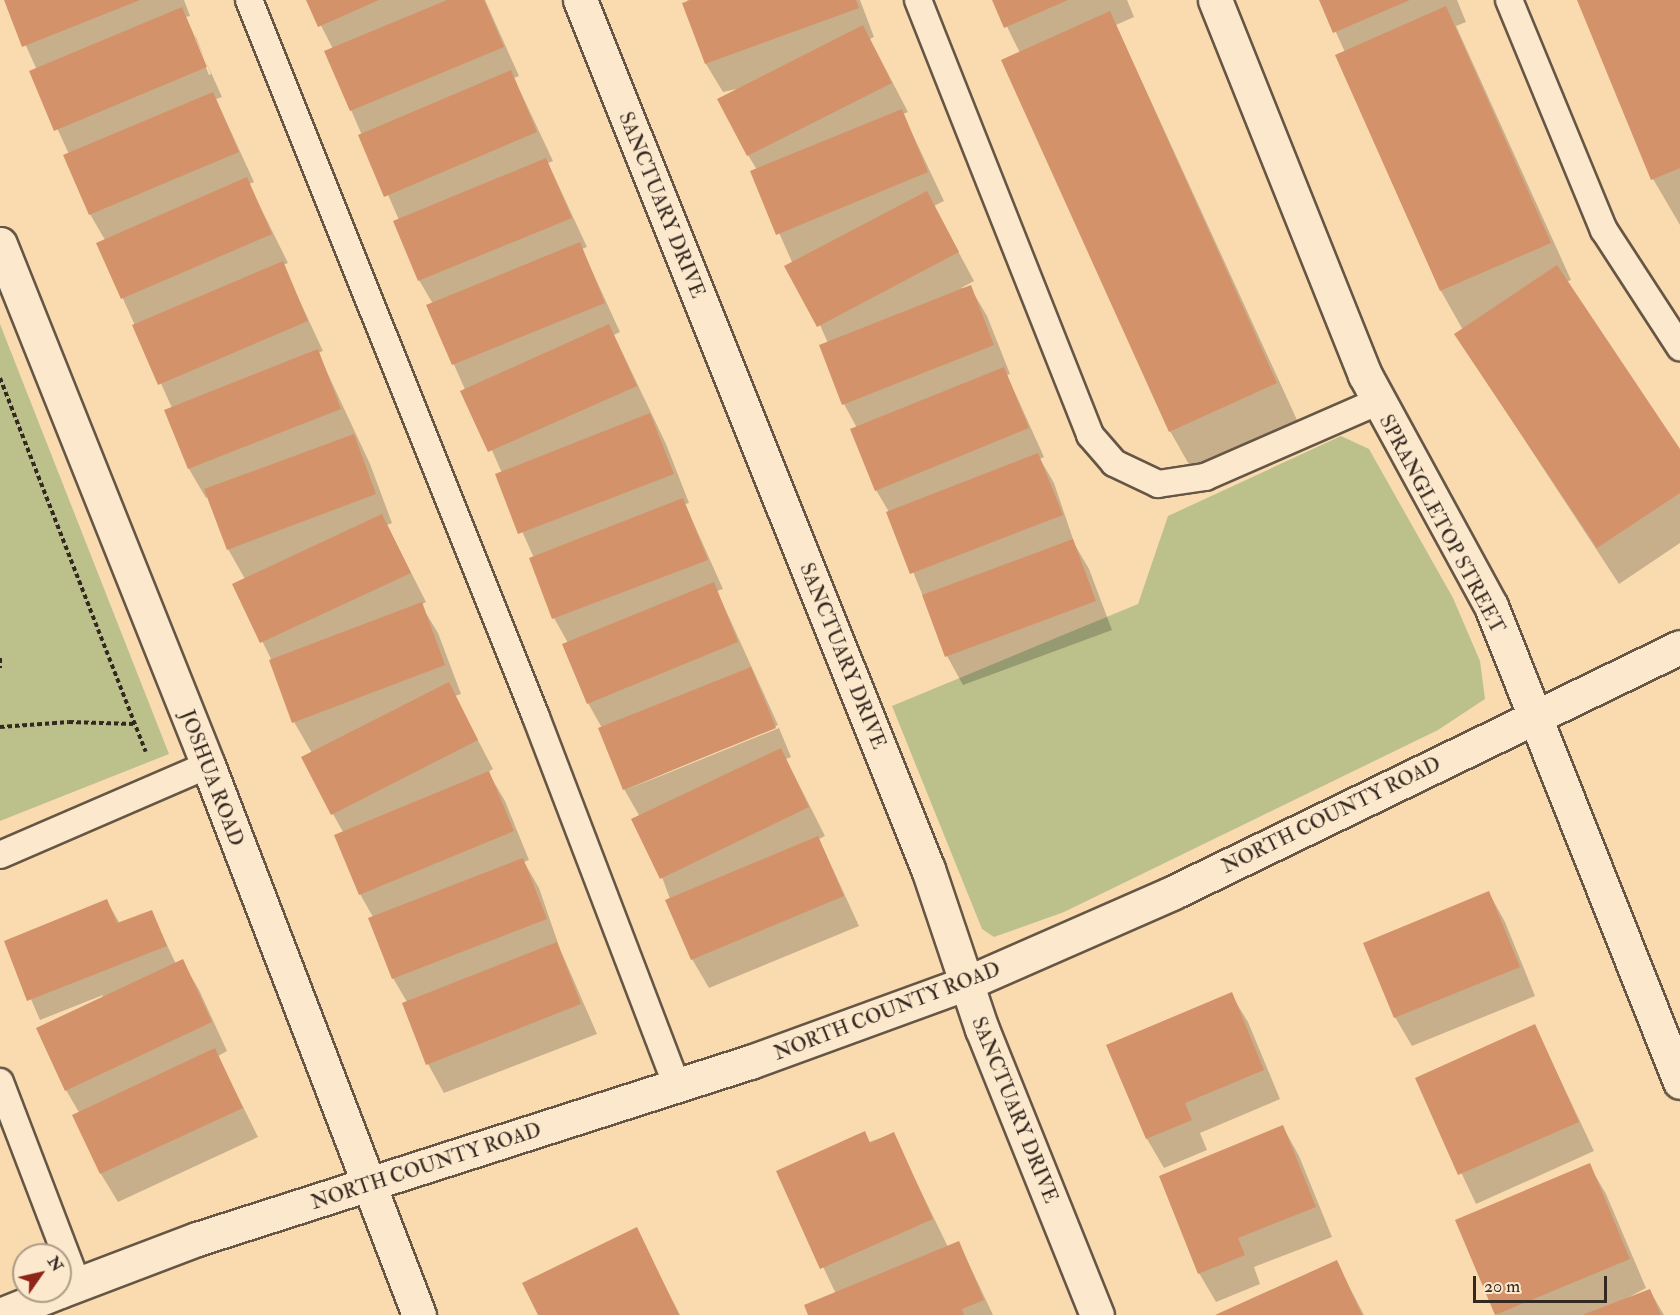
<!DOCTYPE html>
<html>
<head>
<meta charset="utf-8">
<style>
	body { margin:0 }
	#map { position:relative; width:1680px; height:1315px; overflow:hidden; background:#fadbb0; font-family:"IM FELL Double Pica",serif }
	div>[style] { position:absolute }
	.green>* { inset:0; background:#bcc18c }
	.shadow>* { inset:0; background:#0003 }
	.building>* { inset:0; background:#d39269 }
	.path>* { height:4px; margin-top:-2px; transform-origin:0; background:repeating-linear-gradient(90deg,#342921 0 4.5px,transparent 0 7.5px) }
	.roads { filter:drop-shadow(2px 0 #665645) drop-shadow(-2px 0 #665645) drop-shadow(0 2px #665645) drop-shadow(0 -2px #665645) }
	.service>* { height:26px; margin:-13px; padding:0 13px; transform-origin:13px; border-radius:13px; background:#fce8cc }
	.minor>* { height:33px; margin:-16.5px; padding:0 16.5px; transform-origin:16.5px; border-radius:16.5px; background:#fce8cc }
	span { translate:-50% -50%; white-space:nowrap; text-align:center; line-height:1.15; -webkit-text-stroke:4.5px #fce8cc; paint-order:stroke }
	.street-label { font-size:20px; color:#342921 }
	.north { position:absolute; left:12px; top:1243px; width:60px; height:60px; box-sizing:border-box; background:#fce8cc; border:2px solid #ac9c88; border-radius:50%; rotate:56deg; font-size:16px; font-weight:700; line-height:24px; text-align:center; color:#342921 }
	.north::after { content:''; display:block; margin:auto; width:21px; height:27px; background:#8f2418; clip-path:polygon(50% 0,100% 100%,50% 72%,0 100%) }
	.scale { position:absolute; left:1473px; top:1276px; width:134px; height:27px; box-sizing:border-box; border:3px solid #342921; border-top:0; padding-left:8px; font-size:18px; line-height:21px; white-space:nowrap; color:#342921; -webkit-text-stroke:4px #fce8cc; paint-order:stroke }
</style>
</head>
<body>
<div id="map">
	<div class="green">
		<div style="clip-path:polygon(0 324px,169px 754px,0 821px)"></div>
		<div style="clip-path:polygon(1341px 436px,1369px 449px,1453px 598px,1480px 661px,1485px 699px,1438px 730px,1064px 912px,994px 937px,982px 929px,892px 706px,1138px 604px,1168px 516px)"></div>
	</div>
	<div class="shadow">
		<div style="clip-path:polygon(evenodd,5px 0,184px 0,190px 16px,186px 17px,222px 97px,216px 99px,254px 182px,249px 184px,288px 263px,283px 265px,323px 351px,318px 353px,370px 464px,392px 523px,387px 525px,426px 602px,421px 605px,438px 633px,461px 694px,455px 696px,493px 769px,488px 772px,505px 801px,529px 860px,524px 862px,539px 888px,560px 949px,597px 1034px,444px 1093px,428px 1064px,407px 1002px,393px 978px,373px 917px,360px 894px,343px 832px,333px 814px,312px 753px,294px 722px,272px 661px,234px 584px,245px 579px,228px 549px,209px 496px,206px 498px,189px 469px,166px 410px,172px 408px,98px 243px,105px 240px,90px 214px,69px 154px,31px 72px,37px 70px,5px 0,193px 37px,196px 37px,211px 74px,209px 75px,193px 37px)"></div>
		<div style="clip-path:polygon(308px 0,485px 0,519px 76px,514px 78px,553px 161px,548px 163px,587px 247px,582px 249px,620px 332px,614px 335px,666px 444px,689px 503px,685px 504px,723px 589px,717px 591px,778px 725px,626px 790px,779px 728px,791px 757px,786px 759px,825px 836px,819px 839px,859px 926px,709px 988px,692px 959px,640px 817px,624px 789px,602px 728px,588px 703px,568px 643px,554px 618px,534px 558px,497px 475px,502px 473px,428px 306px,433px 304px,419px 280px,399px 220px,351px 110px,333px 49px)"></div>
		<div style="clip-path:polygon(688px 0,860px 0,874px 37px,870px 39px,908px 112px,903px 114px,944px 201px,934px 206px,974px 281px,961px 288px,970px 287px,987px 316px,1010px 374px,1007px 375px,1044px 457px,1040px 459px,1054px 483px,1075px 545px,1089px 569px,1112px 630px,963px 685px,947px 656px,889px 512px,876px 490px,857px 428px,844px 404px,828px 343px,752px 172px,757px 170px,748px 155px,742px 88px,723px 92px,706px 64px,684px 4px)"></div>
		<div style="clip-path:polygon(994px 0,1127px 0,1134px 17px,1116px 25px,1297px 420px,1191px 468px,1170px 431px,1020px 53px)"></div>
		<div style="clip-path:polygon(1321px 0,1457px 0,1466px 22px,1456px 26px,1571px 280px,1566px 282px,1680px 452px,1680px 543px,1619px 584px,1456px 335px,1463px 330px,1441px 291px,1337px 55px,1345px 52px)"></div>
		<div style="clip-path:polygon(1579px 0,1680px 0,1680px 225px,1653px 179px)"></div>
		<div style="clip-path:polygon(1489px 893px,1505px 922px,1535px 996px,1412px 1046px,1395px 1017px)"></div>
		<div style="clip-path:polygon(107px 901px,120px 924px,151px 911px,176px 964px,182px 961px,199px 990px,227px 1051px,218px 1056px,258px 1137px,118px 1202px,101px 1174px,80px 1114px,66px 1090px,103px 995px,40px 1020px,6px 941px)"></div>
		<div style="clip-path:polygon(1231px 994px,1248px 1022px,1280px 1099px,1200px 1133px,1207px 1150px,1164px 1168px,1147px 1139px,1108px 1046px)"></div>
		<div style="clip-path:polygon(1535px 1026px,1594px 1151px,1476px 1204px,1417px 1079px)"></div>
		<div style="clip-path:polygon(1283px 1127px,1299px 1156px,1332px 1237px,1254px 1267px,1260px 1284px,1216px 1302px,1199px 1273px)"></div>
		<div style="clip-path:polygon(893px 1134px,948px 1247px,959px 1243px,993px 1315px,810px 1315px,836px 1294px,778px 1172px)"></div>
		<div style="clip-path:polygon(1589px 1165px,1606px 1194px,1646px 1288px,1616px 1304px,1650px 1291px,1664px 1315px,1497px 1315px,1457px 1220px)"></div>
		<div style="clip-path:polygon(636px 1229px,680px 1315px,540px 1315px)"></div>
		<div style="clip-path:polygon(1336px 1262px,1364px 1315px,1219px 1315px)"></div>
	</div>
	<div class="building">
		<div style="clip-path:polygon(4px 0,140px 0,22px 47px)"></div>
		<div style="clip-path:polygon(306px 0,379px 0,318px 27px)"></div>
		<div style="clip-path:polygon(447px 0,484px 0,504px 47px,350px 111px,324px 51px)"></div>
		<div style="clip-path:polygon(691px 0,856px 0,859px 8px,705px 64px,682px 3px)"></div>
		<div style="clip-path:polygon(992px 0,1068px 0,1004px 28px)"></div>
		<div style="clip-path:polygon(1319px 0,1410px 0,1333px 33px)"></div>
		<div style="clip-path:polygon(1577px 0,1680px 0,1680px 168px,1651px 180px)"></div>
		<div style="clip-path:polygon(1446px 6px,1551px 243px,1440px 291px,1335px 55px)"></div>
		<div style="clip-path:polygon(182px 7px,207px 67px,54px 131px,29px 71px)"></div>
		<div style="clip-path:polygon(1110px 11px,1277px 383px,1169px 432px,1001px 60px)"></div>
		<div style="clip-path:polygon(863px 25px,892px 83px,747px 156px,717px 99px)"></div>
		<div style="clip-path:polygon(511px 70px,537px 132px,384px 197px,358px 135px)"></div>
		<div style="clip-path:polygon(213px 92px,239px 152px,89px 215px,63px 155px)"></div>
		<div style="clip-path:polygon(902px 109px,928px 172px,776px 235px,750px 171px)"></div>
		<div style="clip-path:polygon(546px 158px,572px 218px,418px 281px,393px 221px)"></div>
		<div style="clip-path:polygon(247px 177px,272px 234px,121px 299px,96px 243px)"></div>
		<div style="clip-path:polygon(927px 191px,959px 252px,817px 327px,784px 266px)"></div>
		<div style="clip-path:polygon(580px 242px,605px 303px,452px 365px,426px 305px)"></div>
		<div style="clip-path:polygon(283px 261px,308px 321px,158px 385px,132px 325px)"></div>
		<div style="clip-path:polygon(1557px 265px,1680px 449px,1680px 493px,1597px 548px,1454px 334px)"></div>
		<div style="clip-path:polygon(971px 285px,994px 345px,842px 405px,819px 345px)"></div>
		<div style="clip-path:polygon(609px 324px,637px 386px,488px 452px,460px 391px)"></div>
		<div style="clip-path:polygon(318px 349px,341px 409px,188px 469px,164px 410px)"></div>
		<div style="clip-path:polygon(1004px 367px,1029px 428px,875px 491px,850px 429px)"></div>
		<div style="clip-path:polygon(650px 413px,674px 474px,518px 534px,495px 474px)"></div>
		<div style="clip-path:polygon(354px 434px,376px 494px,227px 550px,204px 489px)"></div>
		<div style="clip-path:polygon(1038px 453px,1063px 515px,910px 574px,886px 512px)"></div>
		<div style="clip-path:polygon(683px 498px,708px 560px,552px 619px,529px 558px)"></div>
		<div style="clip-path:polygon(382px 514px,411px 573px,260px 643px,232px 584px)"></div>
		<div style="clip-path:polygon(1073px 539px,1096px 601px,945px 657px,922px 595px)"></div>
		<div style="clip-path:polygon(714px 582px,738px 642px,587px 704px,562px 644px)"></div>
		<div style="clip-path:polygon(422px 602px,445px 665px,292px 723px,269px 660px)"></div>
		<div style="clip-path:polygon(751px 667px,776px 728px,623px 790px,598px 728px)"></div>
		<div style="clip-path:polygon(449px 682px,478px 740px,331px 815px,301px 757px)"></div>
		<div style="clip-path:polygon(781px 748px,809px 807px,660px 879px,631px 819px)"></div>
		<div style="clip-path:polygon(489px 771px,514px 831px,359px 895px,334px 835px)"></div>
		<div style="clip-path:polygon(818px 836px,844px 896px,691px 960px,665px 900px)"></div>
		<div style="clip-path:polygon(523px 858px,547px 919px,392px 979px,368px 918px)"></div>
		<div style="clip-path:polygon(1489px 891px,1520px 967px,1394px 1018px,1363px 943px)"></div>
		<div style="clip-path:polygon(107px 899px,117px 923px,152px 910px,167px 946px,27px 1001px,4px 941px)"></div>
		<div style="clip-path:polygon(557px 942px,581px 1004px,426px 1065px,402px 1003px)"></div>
		<div style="clip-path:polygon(183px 959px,212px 1022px,65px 1091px,36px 1028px)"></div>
		<div style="clip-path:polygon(1232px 992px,1264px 1070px,1185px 1103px,1192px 1120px,1146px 1139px,1106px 1045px)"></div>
		<div style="clip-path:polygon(1535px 1024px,1579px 1122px,1458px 1175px,1415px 1078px)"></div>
		<div style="clip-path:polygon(215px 1048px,243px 1108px,100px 1174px,72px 1115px)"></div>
		<div style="clip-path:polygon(1283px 1125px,1316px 1207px,1238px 1238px,1245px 1255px,1198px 1274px,1159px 1176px)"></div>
		<div style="clip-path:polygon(865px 1131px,870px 1143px,894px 1132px,933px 1219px,820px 1269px,776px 1171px)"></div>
		<div style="clip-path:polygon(1590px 1163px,1630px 1259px,1495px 1315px,1455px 1220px)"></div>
		<div style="clip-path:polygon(637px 1227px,679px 1315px,538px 1315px,522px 1283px)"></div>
		<div style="clip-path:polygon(959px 1241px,984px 1300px,962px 1309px,964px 1315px,808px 1315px,804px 1305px)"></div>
		<div style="clip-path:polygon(1337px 1260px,1362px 1315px,1215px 1315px)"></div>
		<div style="clip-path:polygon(1650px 1289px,1661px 1315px,1582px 1315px)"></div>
	</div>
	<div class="path">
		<div style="left:0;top:378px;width:401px;rotate:68.7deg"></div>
		<div style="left:0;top:658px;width:10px;rotate:90deg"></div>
		<div style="left:0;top:727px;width:69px;rotate:-4.1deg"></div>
		<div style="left:69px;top:722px;width:65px;rotate:1.8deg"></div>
	</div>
	<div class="roads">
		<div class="service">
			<div style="left:249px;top:0;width:772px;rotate:68.18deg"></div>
			<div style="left:536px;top:717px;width:395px;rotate:69.1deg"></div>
			<div style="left:918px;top:0;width:468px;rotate:68.4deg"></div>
			<div style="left:1090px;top:435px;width:37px;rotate:49deg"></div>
			<div style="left:1114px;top:463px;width:49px;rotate:25.5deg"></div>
			<div style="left:1158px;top:484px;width:48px;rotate:-8.5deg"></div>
			<div style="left:1205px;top:477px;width:188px;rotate:-23.6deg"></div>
			<div style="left:1509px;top:0;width:249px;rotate:67.6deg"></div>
			<div style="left:1604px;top:230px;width:140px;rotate:57deg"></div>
			<div style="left:0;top:855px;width:227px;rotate:-23.4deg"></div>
			<div style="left:0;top:1082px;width:216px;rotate:69.1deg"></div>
		</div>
		<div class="minor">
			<div style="left:580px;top:0;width:936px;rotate:68.18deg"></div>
			<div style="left:928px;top:869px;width:169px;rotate:71.4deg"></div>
			<div style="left:982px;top:1029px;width:308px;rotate:68.1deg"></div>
			<div style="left:1215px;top:0;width:404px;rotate:68.2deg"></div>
			<div style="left:1365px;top:375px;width:263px;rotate:61.4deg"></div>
			<div style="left:1491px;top:606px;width:512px;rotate:68.34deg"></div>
			<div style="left:0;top:244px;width:561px;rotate:68.24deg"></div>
			<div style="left:208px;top:765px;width:589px;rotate:69.01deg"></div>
			<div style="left:60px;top:1291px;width:147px;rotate:-20.8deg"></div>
			<div style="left:197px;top:1239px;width:581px;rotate:-17.75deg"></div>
			<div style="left:750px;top:1062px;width:231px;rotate:-20deg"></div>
			<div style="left:967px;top:983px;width:224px;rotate:-23.7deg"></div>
			<div style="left:1172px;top:893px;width:564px;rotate:-25.84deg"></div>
			<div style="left:0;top:1315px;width:65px;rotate:-21.8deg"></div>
		</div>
	</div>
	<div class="street-label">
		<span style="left:662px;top:205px;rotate:68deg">SANCTUARY DRIVE</span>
		<span style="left:1442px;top:524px;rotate:62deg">SPRANGLETOP STREET</span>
		<span style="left:843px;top:656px;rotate:68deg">SANCTUARY DRIVE</span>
		<span style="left:212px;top:778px;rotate:69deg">JOSHUA ROAD</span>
		<span style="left:1331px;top:815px;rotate:-26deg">NORTH COUNTY ROAD</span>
		<span style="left:887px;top:1011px;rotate:-21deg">NORTH COUNTY ROAD</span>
		<span style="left:1015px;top:1110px;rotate:68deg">SANCTUARY DRIVE</span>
		<span style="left:426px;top:1166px;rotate:-18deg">NORTH COUNTY ROAD</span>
	</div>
	<div class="north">N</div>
	<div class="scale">20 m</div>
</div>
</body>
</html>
